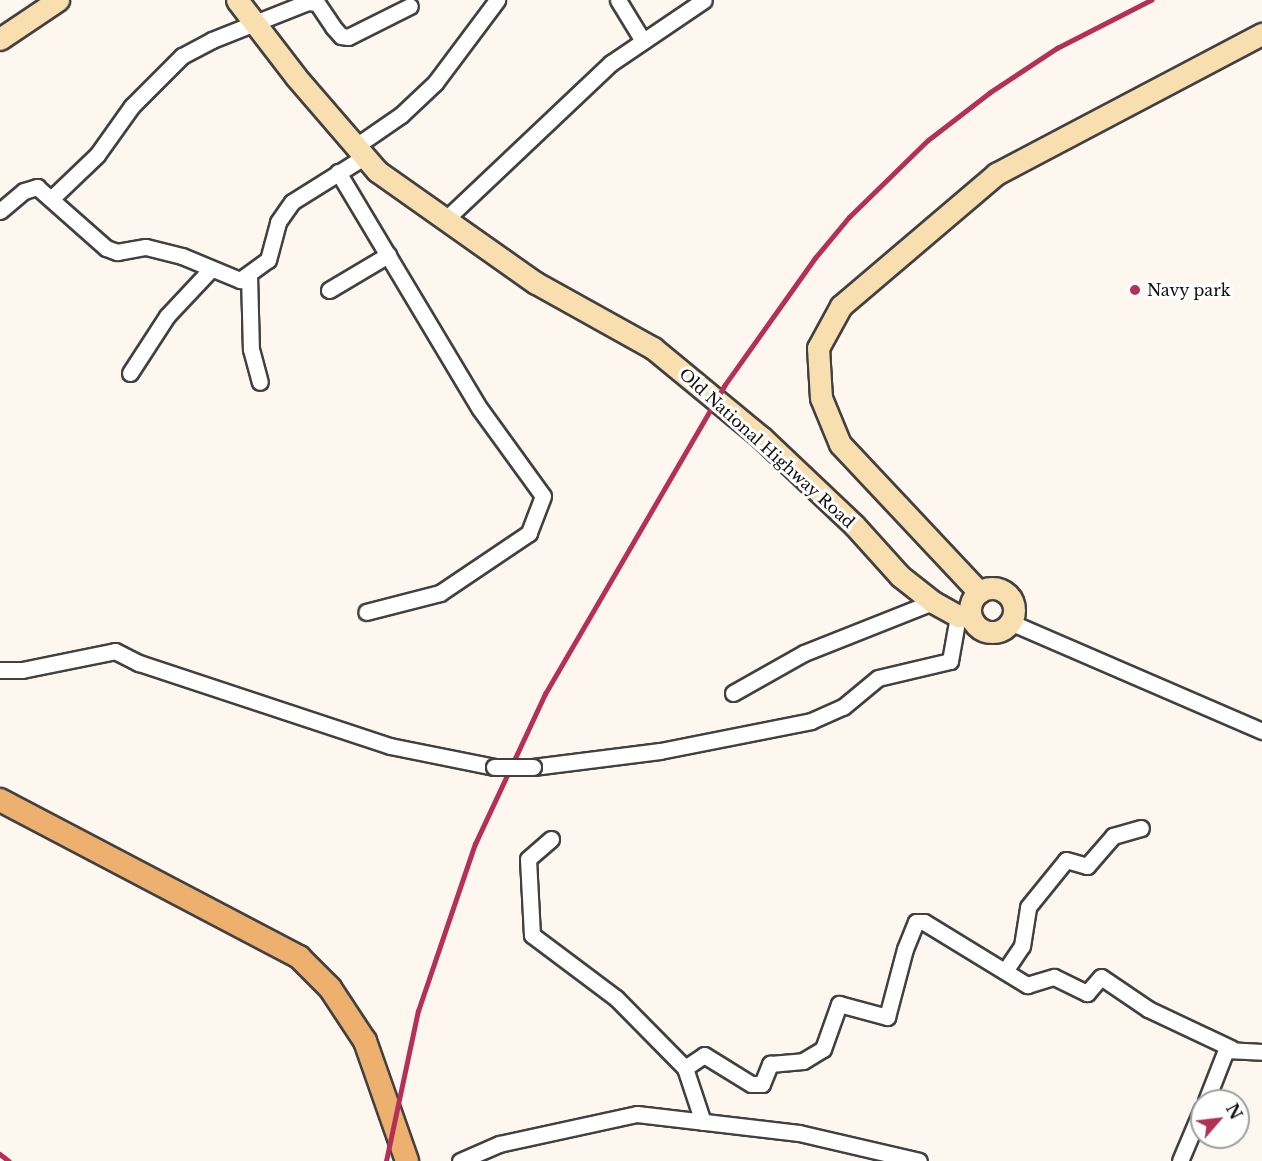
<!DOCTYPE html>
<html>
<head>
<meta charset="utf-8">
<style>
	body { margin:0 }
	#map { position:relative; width:1262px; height:1161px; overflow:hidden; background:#fef7f0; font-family:"Libre Baskerville",serif }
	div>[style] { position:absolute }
	.roads { filter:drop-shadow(2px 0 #414141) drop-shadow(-2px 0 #414141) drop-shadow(0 2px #414141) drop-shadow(0 -2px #414141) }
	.street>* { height:15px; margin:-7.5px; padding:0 7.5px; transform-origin:7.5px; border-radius:7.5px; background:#fff }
	.secondary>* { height:21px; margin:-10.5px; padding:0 10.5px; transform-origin:10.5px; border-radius:10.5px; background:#f9deaf }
	.secondary>.ring { margin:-10.5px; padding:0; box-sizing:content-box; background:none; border:21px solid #f9deaf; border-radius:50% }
	.primary>* { height:22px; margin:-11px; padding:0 11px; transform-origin:11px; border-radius:11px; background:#eeb06f }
	.rail>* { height:4.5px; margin:-2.25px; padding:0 2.25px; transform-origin:2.25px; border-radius:2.25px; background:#b43057 }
	.bridges { filter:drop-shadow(2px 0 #414141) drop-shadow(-2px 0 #414141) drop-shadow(0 2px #414141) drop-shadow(0 -2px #414141) }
	.street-bridge>* { height:15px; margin:-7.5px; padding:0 7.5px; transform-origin:7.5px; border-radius:7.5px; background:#fff }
	.dots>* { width:16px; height:16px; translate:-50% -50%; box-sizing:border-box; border:3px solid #fff; border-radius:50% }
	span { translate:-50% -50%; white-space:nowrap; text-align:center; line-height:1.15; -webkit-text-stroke:6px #fff; paint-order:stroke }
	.poi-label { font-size:16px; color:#0e0e0e }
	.left { translate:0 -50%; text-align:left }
	.street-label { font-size:16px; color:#0e0e0e }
	.north { position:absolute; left:1190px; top:1089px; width:60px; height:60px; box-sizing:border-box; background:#fff; border:2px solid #9f9f9f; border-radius:50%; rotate:62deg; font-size:16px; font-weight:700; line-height:24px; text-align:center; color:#0e0e0e }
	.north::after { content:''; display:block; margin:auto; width:21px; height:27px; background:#b43057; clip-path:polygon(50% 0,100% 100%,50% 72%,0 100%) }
</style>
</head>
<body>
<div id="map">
	<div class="roads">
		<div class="street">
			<div style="left:618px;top:0;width:48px;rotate:58.6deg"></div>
			<div style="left:356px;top:146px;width:55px;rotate:-34.6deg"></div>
			<div style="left:401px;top:115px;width:47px;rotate:-43.3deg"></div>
			<div style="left:435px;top:83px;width:104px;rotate:-53.2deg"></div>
			<div style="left:338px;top:172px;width:276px;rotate:59.1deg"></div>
			<div style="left:480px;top:409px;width:107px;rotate:54.1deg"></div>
			<div style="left:543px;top:496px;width:40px;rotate:111deg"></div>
			<div style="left:529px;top:533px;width:107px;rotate:146deg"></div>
			<div style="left:440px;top:593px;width:76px;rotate:165.6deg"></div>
			<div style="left:51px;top:199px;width:64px;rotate:-43.7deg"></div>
			<div style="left:97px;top:155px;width:60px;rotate:-54.5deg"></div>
			<div style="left:132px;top:106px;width:71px;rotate:-45deg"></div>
			<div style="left:182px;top:56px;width:34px;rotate:-28deg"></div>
			<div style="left:212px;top:40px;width:103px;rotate:-21.6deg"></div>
			<div style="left:308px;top:2px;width:9px;rotate:6deg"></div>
			<div style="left:317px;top:3px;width:29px;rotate:56deg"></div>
			<div style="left:333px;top:27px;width:12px;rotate:48deg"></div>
			<div style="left:341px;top:36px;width:7px;rotate:8deg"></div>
			<div style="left:348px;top:37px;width:69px;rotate:-26.6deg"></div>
			<div style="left:0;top:211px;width:31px;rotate:-40deg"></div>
			<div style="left:24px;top:191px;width:14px;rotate:-17deg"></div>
			<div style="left:37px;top:187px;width:92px;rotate:41.5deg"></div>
			<div style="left:106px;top:248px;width:12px;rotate:20deg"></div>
			<div style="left:117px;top:252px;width:29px;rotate:-10deg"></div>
			<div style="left:146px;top:247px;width:37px;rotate:14deg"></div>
			<div style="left:182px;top:256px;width:63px;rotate:22.5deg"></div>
			<div style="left:240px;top:280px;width:34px;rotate:-36deg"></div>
			<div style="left:268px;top:260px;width:39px;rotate:-75deg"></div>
			<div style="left:278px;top:222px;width:24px;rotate:-55deg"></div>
			<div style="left:292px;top:202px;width:85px;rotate:-32deg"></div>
			<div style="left:446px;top:219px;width:227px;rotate:-43.4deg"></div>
			<div style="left:611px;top:63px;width:112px;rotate:-34.1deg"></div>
			<div style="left:249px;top:275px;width:74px;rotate:88.5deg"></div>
			<div style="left:251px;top:349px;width:34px;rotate:75deg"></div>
			<div style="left:329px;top:290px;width:69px;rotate:-30.7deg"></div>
			<div style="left:130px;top:373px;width:68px;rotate:-57deg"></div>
			<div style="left:167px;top:316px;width:64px;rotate:-46.9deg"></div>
			<div style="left:1010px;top:622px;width:275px;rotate:23.4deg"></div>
			<div style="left:0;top:670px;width:22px"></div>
			<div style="left:22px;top:670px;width:95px;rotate:-11.5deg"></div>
			<div style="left:115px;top:651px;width:27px;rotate:27deg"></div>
			<div style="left:139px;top:663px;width:264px;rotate:18.3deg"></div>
			<div style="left:390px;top:746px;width:106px;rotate:11.4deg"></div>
			<div style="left:733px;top:693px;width:81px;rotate:-29.4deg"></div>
			<div style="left:804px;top:653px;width:139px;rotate:-21.6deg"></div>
			<div style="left:533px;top:767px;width:128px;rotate:-7.2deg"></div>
			<div style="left:660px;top:751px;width:154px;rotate:-11.2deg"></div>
			<div style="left:811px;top:721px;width:35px;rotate:-24deg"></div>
			<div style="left:843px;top:707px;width:45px;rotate:-39.6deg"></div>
			<div style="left:878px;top:678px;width:74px;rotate:-13.3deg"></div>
			<div style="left:950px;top:661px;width:46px;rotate:-79.9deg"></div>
			<div style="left:551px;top:839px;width:30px;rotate:139deg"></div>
			<div style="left:528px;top:859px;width:76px;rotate:87deg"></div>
			<div style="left:532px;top:935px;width:105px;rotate:36.9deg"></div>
			<div style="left:616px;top:998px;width:98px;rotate:45.4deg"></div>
			<div style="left:685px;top:1068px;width:57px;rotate:71.6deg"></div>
			<div style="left:1005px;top:971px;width:30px;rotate:-56deg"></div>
			<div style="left:1022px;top:946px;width:39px;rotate:-81deg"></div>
			<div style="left:1028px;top:907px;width:60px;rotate:-51deg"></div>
			<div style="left:1066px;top:860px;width:22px;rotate:16deg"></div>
			<div style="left:1087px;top:866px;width:40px;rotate:-49deg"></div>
			<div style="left:1113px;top:836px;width:29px;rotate:-16deg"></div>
			<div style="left:685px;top:1068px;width:23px;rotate:-34deg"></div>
			<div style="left:704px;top:1055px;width:55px;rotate:31.7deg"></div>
			<div style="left:751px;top:1084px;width:11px"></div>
			<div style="left:762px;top:1084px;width:22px;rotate:-68deg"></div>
			<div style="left:770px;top:1064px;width:33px;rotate:-5deg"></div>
			<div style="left:803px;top:1061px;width:23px;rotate:-31deg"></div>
			<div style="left:823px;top:1049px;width:48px;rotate:-70.4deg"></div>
			<div style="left:839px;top:1004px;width:50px;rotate:15.2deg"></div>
			<div style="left:887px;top:1017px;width:70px;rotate:-75.2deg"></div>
			<div style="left:905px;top:949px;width:29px;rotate:-68deg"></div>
			<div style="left:916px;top:922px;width:8px"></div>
			<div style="left:924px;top:922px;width:121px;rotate:31.5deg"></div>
			<div style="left:1027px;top:985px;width:28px;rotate:-17deg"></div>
			<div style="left:1054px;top:977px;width:37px;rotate:26deg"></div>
			<div style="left:1087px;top:993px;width:21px;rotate:-49deg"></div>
			<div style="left:1101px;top:977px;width:57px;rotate:34.2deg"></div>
			<div style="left:1148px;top:1009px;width:92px;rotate:25.2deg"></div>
			<div style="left:1206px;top:1101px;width:55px;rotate:-68.6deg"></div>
			<div style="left:1226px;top:1050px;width:36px;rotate:3deg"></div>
			<div style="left:460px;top:1161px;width:43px;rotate:-23.6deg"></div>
			<div style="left:499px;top:1144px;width:141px;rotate:-12.3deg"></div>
			<div style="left:637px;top:1114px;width:163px;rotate:6.7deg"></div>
			<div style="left:799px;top:1133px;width:123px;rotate:13.1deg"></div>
			<div style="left:1180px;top:1161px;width:56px;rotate:-67.1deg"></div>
		</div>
		<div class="secondary">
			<div style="left:237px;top:0;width:97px;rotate:52.5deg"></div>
			<div style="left:296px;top:77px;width:124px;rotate:49.2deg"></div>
			<div style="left:377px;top:171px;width:194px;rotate:35.2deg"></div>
			<div style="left:536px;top:283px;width:134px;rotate:29.1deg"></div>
			<div style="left:653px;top:348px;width:140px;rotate:39.5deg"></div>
			<div style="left:761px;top:437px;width:129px;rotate:43.4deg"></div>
			<div style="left:855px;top:526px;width:67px;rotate:48deg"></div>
			<div style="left:900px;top:576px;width:42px;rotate:38.2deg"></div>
			<div style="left:933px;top:602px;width:29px;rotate:29deg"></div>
			<div style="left:958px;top:616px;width:12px"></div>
			<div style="left:0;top:39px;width:70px;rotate:-33.9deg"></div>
			<div class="ring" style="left:970px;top:588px;width:23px;height:23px"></div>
			<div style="left:979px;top:592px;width:203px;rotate:-133.2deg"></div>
			<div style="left:840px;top:444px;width:50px;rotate:-112.4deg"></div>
			<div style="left:821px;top:398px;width:50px;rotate:-93.4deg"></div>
			<div style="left:818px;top:348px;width:48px;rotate:-61.3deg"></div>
			<div style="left:841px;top:306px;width:204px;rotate:-40.4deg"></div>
			<div style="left:996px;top:174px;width:301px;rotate:-27.8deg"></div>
		</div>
		<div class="primary">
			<div style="left:0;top:800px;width:338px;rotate:27.7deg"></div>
			<div style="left:299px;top:957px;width:44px;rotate:45deg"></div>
			<div style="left:330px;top:988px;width:64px;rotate:56.6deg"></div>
			<div style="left:365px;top:1041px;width:127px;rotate:70.7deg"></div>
		</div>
	</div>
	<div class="rail">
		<div style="left:0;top:1154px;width:11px;rotate:38deg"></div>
		<div style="left:386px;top:1161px;width:153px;rotate:-78deg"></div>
		<div style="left:418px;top:1011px;width:176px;rotate:-71.2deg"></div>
		<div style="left:475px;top:844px;width:166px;rotate:-65deg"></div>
		<div style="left:545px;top:694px;width:356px;rotate:-59.8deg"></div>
		<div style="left:724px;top:386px;width:157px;rotate:-54.6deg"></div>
		<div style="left:815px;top:258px;width:53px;rotate:-50.3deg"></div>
		<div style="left:849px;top:217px;width:110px;rotate:-44.3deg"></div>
		<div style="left:928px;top:140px;width:77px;rotate:-37.6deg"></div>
		<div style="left:989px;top:93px;width:82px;rotate:-33.5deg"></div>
		<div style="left:1057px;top:48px;width:106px;rotate:-27.1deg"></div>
	</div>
	<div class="bridges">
		<div class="street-bridge">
			<div style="left:494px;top:767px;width:39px"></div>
		</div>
	</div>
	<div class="dots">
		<div style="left:1135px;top:290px;background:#b43057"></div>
	</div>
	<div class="poi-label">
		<span class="left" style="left:1147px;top:290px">Navy park</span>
	</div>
	<div class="street-label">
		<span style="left:767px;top:448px;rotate:42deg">Old National Highway Road</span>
	</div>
	<div class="north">N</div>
</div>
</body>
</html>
